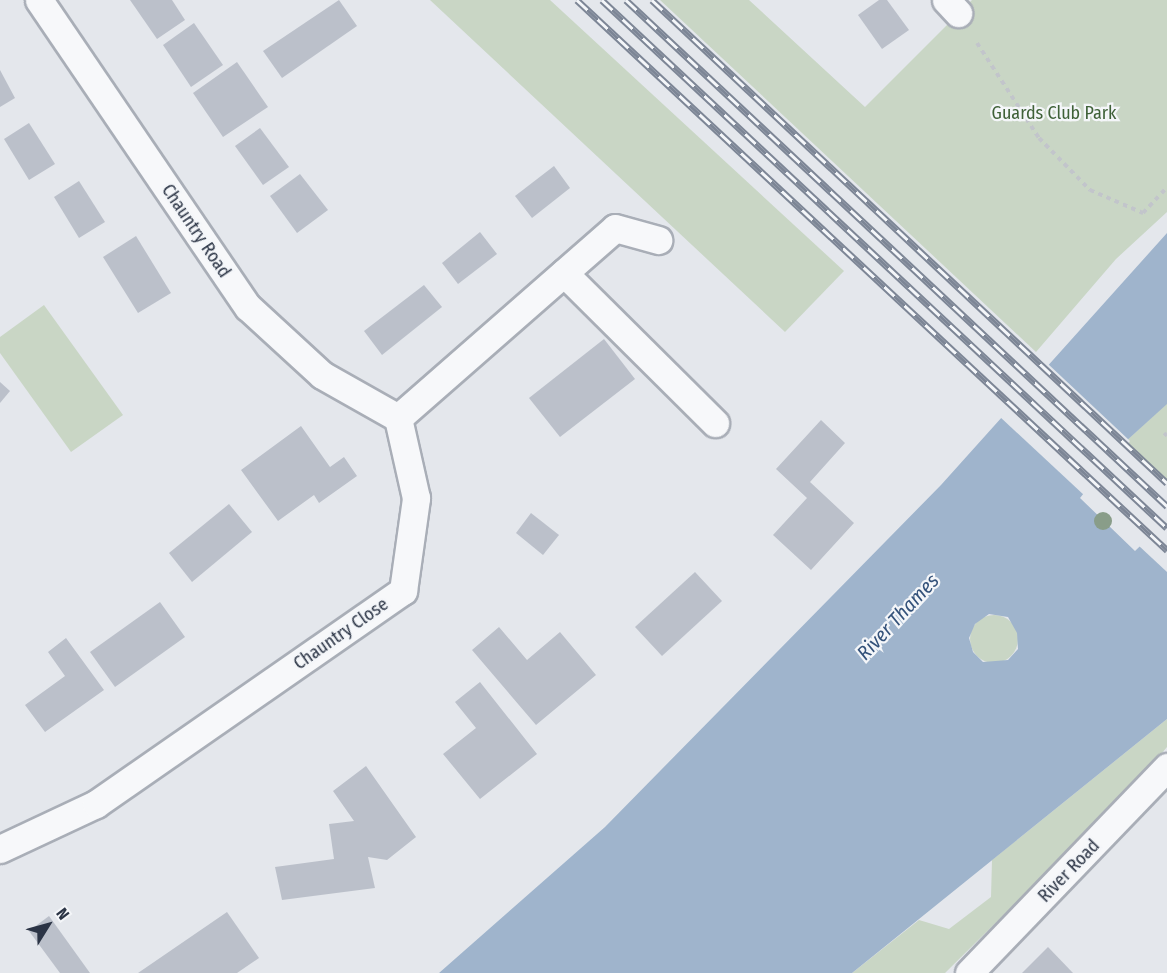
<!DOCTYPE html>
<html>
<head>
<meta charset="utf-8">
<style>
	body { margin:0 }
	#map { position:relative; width:1167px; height:973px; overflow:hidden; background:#e4e7ec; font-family:"Fira Sans Condensed",sans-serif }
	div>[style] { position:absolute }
	.green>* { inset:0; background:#c9d6c5 }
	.round { border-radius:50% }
	.water>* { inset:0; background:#9fb4cc }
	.pier>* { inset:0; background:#e4e7ec }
	.building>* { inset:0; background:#bbc0ca }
	.path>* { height:4px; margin-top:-2px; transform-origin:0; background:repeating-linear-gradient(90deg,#c2c5cb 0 4.5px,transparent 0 9px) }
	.roads { filter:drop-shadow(2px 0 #a9aeb7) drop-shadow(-2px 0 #a9aeb7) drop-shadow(0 2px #a9aeb7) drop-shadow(0 -2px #a9aeb7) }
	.minor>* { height:27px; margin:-13.5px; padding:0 13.5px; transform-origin:13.5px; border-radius:13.5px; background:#f7f8fa }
	.rail>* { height:7px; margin-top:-3.5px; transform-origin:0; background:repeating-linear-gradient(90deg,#f4f6f9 0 14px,#7d8696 0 28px); box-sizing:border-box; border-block:2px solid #7d8696 }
	.trees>* { width:18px; height:18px; margin:-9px; border-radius:50%; background:#899d89 }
	span { translate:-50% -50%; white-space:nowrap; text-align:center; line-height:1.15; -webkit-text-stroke:4.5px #f4f6f9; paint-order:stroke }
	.park-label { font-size:18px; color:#3f6138 }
	.street-label { font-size:18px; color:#2b3445 }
	.water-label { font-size:20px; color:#34527a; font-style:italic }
	.north { position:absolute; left:18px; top:895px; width:60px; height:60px; -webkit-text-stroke:4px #f4f6f9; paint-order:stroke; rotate:53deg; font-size:16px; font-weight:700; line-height:24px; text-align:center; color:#2b3445 }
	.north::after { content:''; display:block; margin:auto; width:21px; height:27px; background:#2b3445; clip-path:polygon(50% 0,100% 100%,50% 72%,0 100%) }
</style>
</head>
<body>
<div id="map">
	<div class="green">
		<div style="clip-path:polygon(430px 0,550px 0,844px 271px,785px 332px)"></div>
		<div style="clip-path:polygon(660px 0,749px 0,865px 107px,972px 0,1167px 0,1167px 212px,1116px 259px,1036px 352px)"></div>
		<div style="clip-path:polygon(44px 305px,123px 415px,71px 452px,0 353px,0 337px)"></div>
		<div style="clip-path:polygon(1167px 403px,1167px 484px,1124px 443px)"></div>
		<div class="round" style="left:970px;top:615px;width:48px;height:48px"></div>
		<div style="clip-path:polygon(1167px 719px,1167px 747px,1133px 787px,945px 973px,852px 973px,919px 920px,949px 929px,991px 897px,992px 860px)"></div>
	</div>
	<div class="water">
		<div style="clip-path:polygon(evenodd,1167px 233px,1167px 404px,1124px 443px,1080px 498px,1135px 551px,1167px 520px,1167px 719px,852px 973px,439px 973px,605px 827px,941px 485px,1167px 233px,989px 614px,1008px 617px,1017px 633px,1018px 649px,1008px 660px,983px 662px,973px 652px,969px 638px,975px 624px,989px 614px)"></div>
	</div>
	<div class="pier">
		<div style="clip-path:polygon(1047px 363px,1130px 441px,1085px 496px,999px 416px)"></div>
		<div style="clip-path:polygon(1167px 517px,1167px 572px,1138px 545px)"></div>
	</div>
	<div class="building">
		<div style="clip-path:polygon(130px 0,172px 0,185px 20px,157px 39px)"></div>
		<div style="clip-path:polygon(339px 0,357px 26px,282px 78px,263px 51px)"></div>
		<div style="clip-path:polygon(879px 0,887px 0,909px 30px,882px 49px,858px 15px)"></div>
		<div style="clip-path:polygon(194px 23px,223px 65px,191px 87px,163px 45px)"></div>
		<div style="clip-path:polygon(237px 62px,268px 107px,223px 137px,193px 93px)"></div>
		<div style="clip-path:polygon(0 70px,15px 98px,0 107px)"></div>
		<div style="clip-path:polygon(29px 123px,55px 164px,29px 180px,4px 139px)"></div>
		<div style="clip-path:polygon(260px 128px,289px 167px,263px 185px,235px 146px)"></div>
		<div style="clip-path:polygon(554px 166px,570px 188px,532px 218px,515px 196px)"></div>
		<div style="clip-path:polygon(300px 174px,328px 210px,297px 233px,270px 196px)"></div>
		<div style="clip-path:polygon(79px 181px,105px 222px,79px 238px,54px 197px)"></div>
		<div style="clip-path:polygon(480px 232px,497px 254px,458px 284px,442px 263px)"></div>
		<div style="clip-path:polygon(136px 236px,171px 293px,138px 313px,103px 257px)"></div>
		<div style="clip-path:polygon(424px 285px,442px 307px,382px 355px,364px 331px)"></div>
		<div style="clip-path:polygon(604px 339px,635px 379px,560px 437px,529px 398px)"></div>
		<div style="clip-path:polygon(0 382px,10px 391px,0 403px)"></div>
		<div style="clip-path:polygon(821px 420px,845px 443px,810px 482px,854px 523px,811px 570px,773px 535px,807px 498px,776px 469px)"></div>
		<div style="clip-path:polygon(301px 426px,330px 467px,344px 457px,357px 476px,319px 503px,314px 495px,278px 521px,241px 470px)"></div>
		<div style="clip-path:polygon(229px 504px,252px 532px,192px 582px,169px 553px)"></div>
		<div style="clip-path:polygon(531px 513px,559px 535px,543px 555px,516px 533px)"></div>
		<div style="clip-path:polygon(695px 572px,722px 601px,662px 656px,635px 627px)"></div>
		<div style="clip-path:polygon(160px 602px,185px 637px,115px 687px,90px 652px)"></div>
		<div style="clip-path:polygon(499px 627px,527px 660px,560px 632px,596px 675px,536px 725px,472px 650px)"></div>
		<div style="clip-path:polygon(66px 638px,104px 690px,45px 732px,25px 705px,65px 676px,48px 652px)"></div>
		<div style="clip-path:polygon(480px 682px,537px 754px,480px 799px,443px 754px,476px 728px,455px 702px)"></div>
		<div style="clip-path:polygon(366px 766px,416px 837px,387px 860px,368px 857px,375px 888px,282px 900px,275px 867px,334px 859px,329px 824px,354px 821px,333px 791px)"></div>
		<div style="clip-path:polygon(227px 912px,259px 958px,237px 973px,138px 973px)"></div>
		<div style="clip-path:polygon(49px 916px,90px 973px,60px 973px,29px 931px)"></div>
		<div style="clip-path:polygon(1048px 947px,1073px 973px,1022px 973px)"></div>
	</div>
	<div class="path">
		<div style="left:977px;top:43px;width:113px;rotate:56.9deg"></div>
		<div style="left:1039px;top:138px;width:73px;rotate:45.6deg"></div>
		<div style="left:1090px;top:190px;width:58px;rotate:23.5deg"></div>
		<div style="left:1143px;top:213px;width:35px;rotate:-47deg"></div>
		<div style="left:1164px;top:436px;width:4px;rotate:-45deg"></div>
	</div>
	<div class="roads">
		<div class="minor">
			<div style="left:39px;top:0;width:371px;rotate:55.8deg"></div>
			<div style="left:248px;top:307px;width:100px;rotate:42.6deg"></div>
			<div style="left:322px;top:375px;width:87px;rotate:29.5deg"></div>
			<div style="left:946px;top:0;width:18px;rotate:47deg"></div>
			<div style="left:564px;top:273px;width:213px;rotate:44.8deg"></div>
			<div style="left:0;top:849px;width:106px;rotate:-25.1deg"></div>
			<div style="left:96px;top:804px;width:374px;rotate:-34.8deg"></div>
			<div style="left:403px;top:591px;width:94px;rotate:-82deg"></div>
			<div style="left:416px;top:498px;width:82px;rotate:-102.7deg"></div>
			<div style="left:398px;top:418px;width:288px;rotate:-41.2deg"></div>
			<div style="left:615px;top:228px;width:45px;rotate:15.6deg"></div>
			<div style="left:969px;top:973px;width:286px;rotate:-46.1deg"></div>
		</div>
	</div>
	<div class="rail">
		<div style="left:577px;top:0;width:807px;rotate:42.99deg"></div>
		<div style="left:602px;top:0;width:773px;rotate:43.06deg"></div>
		<div style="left:626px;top:0;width:741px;rotate:43.09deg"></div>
		<div style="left:652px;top:0;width:706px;rotate:43.16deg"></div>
	</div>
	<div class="trees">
		<div style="left:1103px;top:521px"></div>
	</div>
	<div class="park-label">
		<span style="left:1054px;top:113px">Guards Club Park</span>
	</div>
	<div class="street-label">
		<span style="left:196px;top:231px;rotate:56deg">Chauntry Road</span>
		<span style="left:341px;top:634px;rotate:-35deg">Chauntry Close</span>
		<span style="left:1069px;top:871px;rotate:-46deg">River Road</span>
	</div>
	<div class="water-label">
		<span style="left:898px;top:617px;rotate:-47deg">River Thames</span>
	</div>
	<div class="north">N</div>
</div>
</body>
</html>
